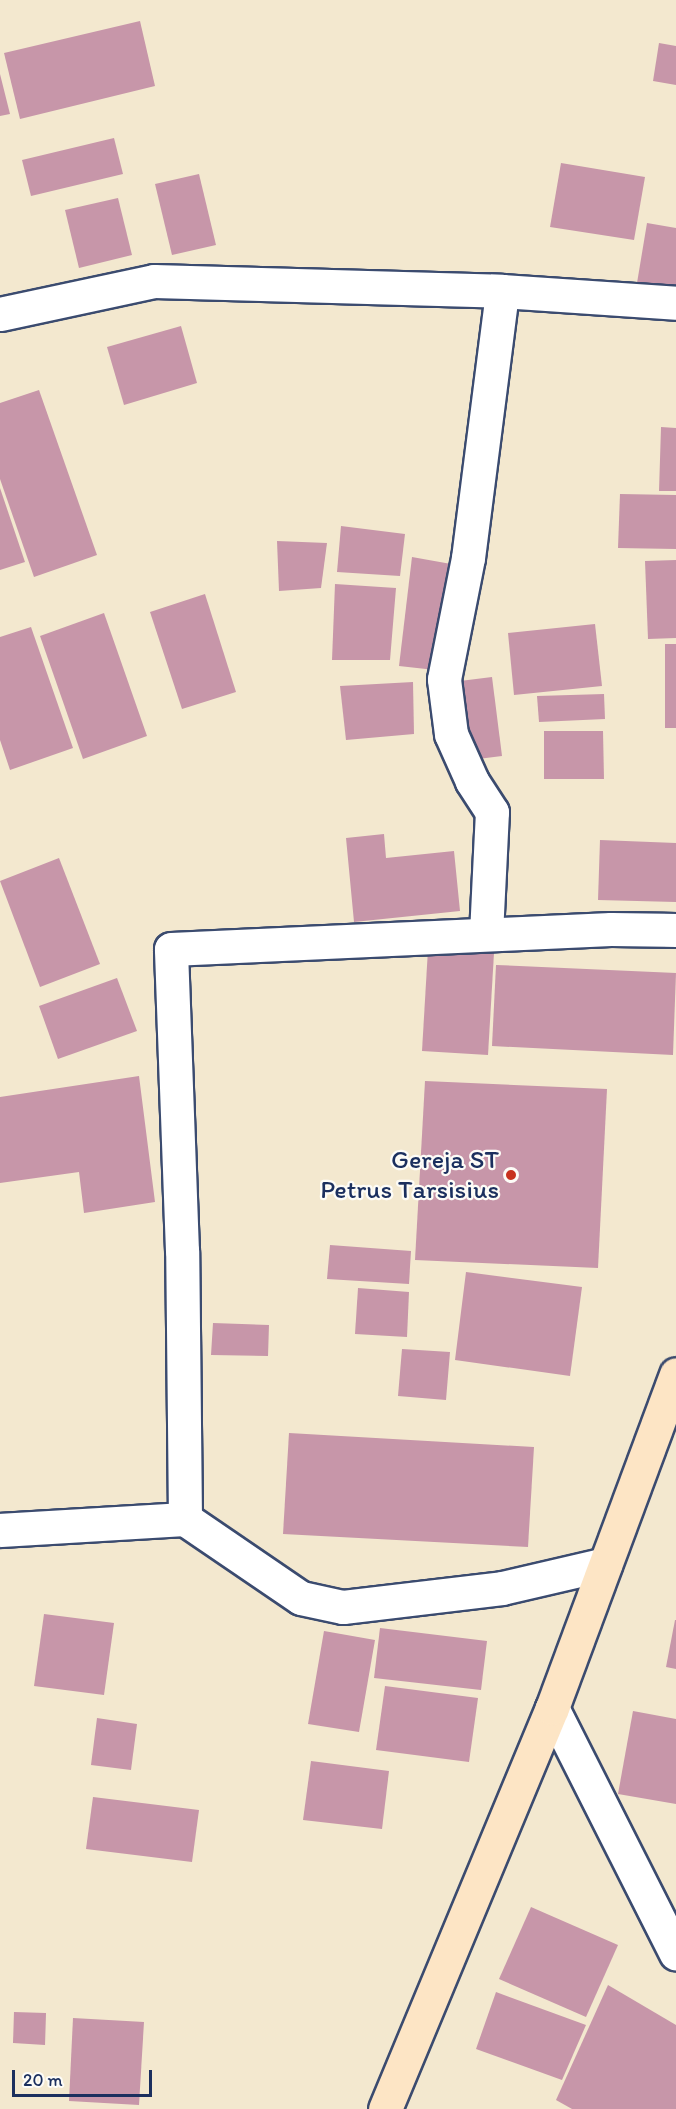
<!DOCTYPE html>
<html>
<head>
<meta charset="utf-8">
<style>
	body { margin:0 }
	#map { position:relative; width:676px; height:2109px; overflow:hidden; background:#f3e8cf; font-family:Itim,sans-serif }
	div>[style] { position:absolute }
	.building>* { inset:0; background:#c796a9 }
	.roads { filter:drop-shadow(2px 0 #3b4b6f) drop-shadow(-2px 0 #3b4b6f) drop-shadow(0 2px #3b4b6f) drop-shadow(0 -2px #3b4b6f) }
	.street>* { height:33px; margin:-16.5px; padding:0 16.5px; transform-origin:16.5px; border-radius:16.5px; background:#fff }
	.secondary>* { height:33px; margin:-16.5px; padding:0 16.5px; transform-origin:16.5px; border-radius:16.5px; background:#fde5c5 }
	.dots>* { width:16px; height:16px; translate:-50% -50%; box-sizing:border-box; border:3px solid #fdfcf7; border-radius:50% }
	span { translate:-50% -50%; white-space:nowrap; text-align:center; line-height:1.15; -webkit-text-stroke:4.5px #fdfcf7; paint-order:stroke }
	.poi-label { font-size:26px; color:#1b2f5e }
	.right { translate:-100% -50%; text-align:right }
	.scale { position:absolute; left:12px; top:2070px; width:140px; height:27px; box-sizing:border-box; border:3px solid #1b2f5e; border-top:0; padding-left:8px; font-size:18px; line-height:21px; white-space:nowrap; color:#1b2f5e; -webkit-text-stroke:4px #fdfcf7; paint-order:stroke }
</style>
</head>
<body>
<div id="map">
	<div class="building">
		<div style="clip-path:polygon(140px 21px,155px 86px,20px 119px,4px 53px)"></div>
		<div style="clip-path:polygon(659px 43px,676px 46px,676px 85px,653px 81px)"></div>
		<div style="clip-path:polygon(0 74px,10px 114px,0 116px)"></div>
		<div style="clip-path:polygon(114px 138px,123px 174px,31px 196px,22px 160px)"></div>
		<div style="clip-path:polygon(561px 163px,645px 177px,634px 240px,550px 227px)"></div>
		<div style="clip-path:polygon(199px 174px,216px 245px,172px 255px,155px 184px)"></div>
		<div style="clip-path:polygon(118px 198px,132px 255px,79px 268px,65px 210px)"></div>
		<div style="clip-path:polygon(647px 223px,676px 228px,676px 296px,636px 289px)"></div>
		<div style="clip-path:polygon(181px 326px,197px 383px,124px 405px,107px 347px)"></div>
		<div style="clip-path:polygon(39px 390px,97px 555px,34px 577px,0 479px,0 403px)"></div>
		<div style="clip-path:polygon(661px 427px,676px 428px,676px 491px,659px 491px)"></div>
		<div style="clip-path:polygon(0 488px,25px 562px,0 570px)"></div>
		<div style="clip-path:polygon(620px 494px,676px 495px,676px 549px,618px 548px)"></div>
		<div style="clip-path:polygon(341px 526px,405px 534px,400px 576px,337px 572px)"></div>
		<div style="clip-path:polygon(277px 541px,327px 543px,321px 588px,279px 591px)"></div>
		<div style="clip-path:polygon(412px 557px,451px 564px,435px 670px,399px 666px)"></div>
		<div style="clip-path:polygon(676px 560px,676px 638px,648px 639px,645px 561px)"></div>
		<div style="clip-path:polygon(335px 584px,396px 588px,390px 660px,332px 660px)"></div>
		<div style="clip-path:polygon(205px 594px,236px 692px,182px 709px,150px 612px)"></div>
		<div style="clip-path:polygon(104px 613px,147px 736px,83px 759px,40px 636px)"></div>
		<div style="clip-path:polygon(595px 624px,602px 686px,514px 695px,508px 633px)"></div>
		<div style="clip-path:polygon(31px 627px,73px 748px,10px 770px,0 740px,0 637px)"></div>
		<div style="clip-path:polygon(665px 644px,676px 644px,676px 728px,665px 728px)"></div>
		<div style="clip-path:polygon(492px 677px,502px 756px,470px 760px,460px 681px)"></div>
		<div style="clip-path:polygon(413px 682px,414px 734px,346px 740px,340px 686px)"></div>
		<div style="clip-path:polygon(604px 694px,605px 719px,539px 722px,537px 696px)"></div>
		<div style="clip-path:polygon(544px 731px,603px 731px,604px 779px,544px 779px)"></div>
		<div style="clip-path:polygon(384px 834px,386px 858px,454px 851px,460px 911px,354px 922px,346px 838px)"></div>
		<div style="clip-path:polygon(600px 840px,676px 843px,676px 902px,598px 900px)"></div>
		<div style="clip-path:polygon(59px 858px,100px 964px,40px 987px,0 881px)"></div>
		<div style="clip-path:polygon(428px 949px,494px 953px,488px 1055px,422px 1051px)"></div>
		<div style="clip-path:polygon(496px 965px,676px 973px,673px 1055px,492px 1046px)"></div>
		<div style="clip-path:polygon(117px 978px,137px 1031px,58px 1059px,39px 1006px)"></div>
		<div style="clip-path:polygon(139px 1076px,155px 1202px,84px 1213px,79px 1172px,0 1183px,0 1097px)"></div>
		<div style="clip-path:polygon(425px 1081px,607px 1089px,598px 1268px,415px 1260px)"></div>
		<div style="clip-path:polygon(330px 1245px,411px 1251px,409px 1284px,327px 1279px)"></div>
		<div style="clip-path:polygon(466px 1272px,582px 1287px,570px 1376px,455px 1360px)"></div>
		<div style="clip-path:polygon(358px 1288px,409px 1292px,407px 1337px,355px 1334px)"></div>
		<div style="clip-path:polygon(213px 1323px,269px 1325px,268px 1356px,211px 1355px)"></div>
		<div style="clip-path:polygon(402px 1349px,450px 1352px,446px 1400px,398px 1396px)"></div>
		<div style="clip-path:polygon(289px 1433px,534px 1447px,528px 1547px,283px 1534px)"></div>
		<div style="clip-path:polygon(44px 1614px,114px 1623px,104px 1695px,34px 1686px)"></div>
		<div style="clip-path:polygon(675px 1620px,676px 1620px,676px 1669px,666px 1667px)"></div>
		<div style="clip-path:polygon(380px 1628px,487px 1641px,481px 1690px,374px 1678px)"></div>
		<div style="clip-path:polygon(324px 1631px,375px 1640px,359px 1732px,308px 1724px)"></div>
		<div style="clip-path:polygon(385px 1686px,478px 1698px,469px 1762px,376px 1750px)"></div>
		<div style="clip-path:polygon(633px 1711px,676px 1719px,676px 1804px,618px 1794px)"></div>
		<div style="clip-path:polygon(97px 1718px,137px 1724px,131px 1770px,91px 1765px)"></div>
		<div style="clip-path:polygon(311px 1761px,389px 1771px,382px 1829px,303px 1820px)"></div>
		<div style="clip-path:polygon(93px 1797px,199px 1810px,192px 1862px,86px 1849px)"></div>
		<div style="clip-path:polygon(531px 1907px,618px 1945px,586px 2017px,499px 1979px)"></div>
		<div style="clip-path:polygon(608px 1985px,676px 2025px,676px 2109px,572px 2109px,556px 2100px)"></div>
		<div style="clip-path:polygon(496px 1992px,586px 2025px,562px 2080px,476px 2049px)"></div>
		<div style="clip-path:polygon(14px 2012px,46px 2013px,45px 2045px,13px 2043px)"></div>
		<div style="clip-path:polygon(73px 2018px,144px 2022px,139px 2105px,69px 2101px)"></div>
	</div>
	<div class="roads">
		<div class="street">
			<div style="left:0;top:314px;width:157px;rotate:-12.1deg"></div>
			<div style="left:154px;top:281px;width:348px;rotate:1.6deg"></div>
			<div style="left:502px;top:291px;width:174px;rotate:3.9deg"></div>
			<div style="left:486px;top:934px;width:122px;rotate:-87.2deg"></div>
			<div style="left:492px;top:812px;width:37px;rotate:-123deg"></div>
			<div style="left:472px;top:781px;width:51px;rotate:-114.1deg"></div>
			<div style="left:451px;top:734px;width:55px;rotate:-97.3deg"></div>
			<div style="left:444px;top:679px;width:123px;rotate:-78.8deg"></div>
			<div style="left:468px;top:558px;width:269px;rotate:-82.7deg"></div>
			<div style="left:185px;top:1519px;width:268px;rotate:-90.6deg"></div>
			<div style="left:182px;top:1251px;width:302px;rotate:-92.1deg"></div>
			<div style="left:171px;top:949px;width:440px;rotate:-2.6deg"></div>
			<div style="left:611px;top:929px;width:65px;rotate:0.9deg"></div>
			<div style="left:0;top:1530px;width:185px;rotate:-3.4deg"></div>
			<div style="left:185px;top:1519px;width:140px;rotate:34.3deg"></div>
			<div style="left:301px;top:1598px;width:43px;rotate:12.1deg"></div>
			<div style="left:343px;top:1607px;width:160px;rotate:-6.8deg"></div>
			<div style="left:502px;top:1588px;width:106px;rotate:-13.1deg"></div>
			<div style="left:552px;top:1708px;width:275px;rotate:63.2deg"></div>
		</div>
		<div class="secondary">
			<div style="left:385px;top:2109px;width:434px;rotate:-67.4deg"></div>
			<div style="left:552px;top:1708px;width:356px;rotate:-69.6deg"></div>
		</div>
	</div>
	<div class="dots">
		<div style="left:511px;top:1175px;background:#c8321e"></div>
	</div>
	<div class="poi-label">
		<span class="right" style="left:499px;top:1175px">Gereja ST<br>Petrus Tarsisius</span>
	</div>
	<div class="scale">20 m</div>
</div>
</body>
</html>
